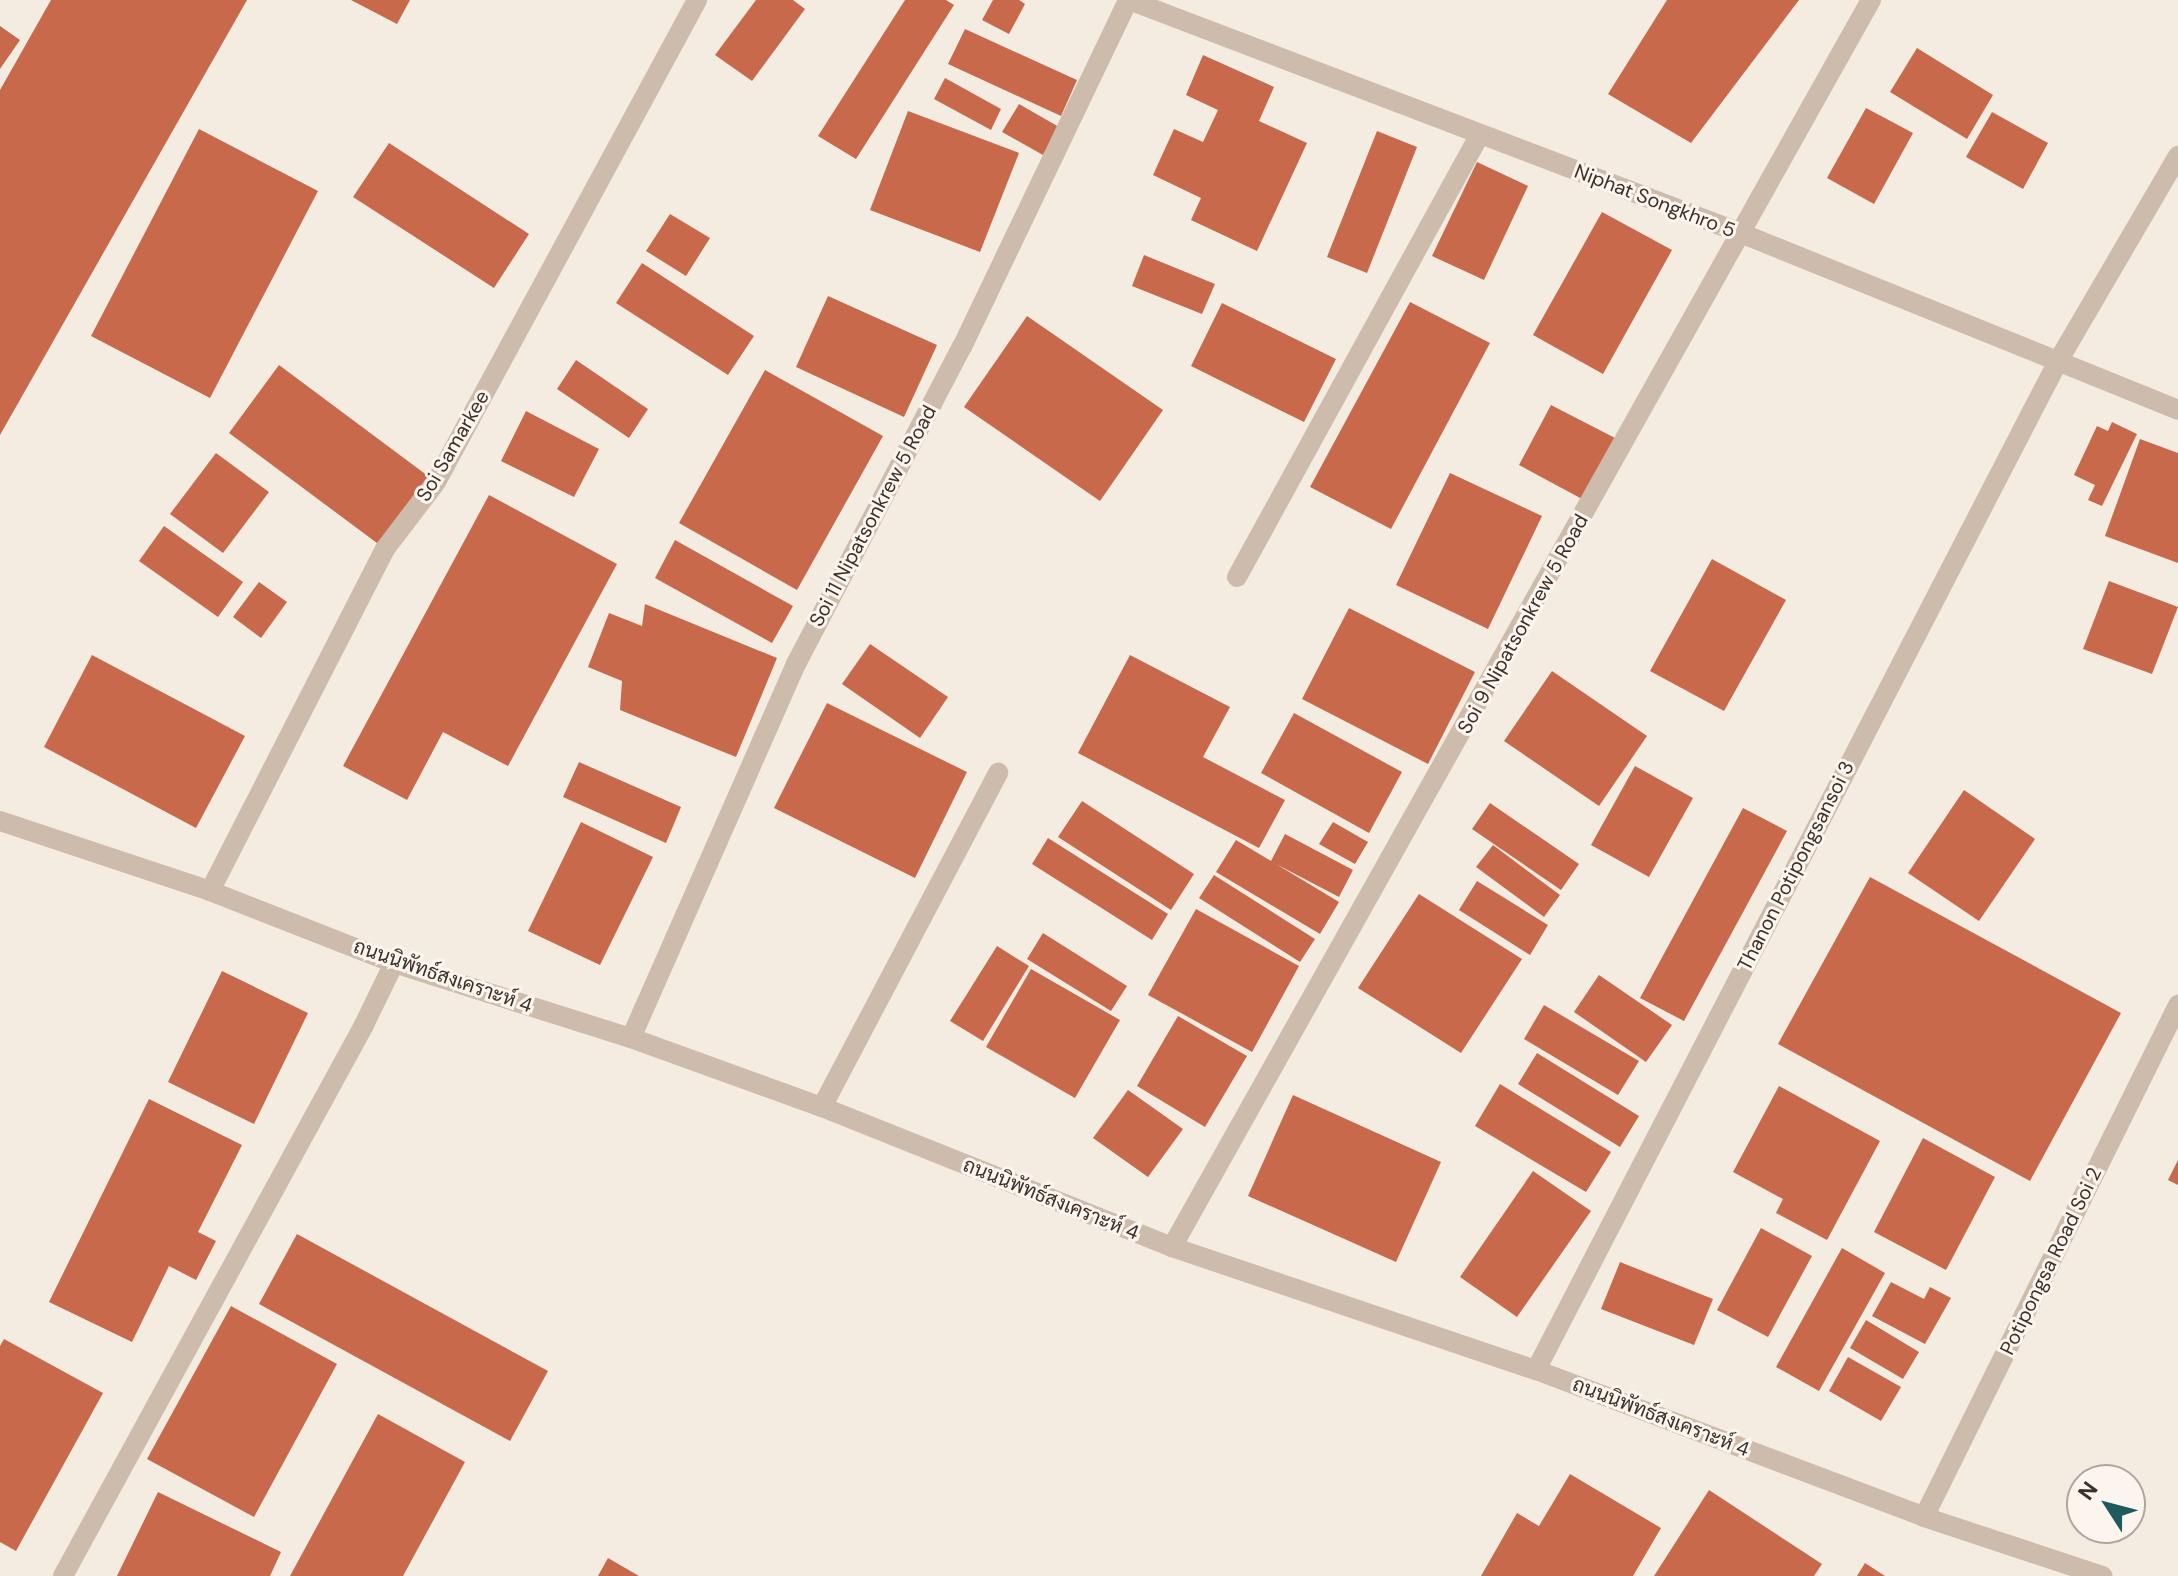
<!DOCTYPE html>
<html>
<head>
<meta charset="utf-8">
<style>
	body { margin:0 }
	#map { position:relative; width:2178px; height:1576px; overflow:hidden; background:#f4ebe1; font-family:"DM Sans",Sarabun,sans-serif }
	div>[style] { position:absolute }
	.building>* { inset:0; background:#c8694b }
	.minor>* { height:20px; margin:-10px; padding:0 10px; transform-origin:10px; border-radius:10px; background:#cdbbac }
	span { translate:-50% -50%; white-space:nowrap; text-align:center; line-height:1.15; -webkit-text-stroke:6px #fbf5ee; paint-order:stroke }
	.street-label { font-size:20px; color:#3b302b }
	.north { position:absolute; left:2066px; top:1464px; width:80px; height:80px; box-sizing:border-box; background:#fbf5ee; border:2px solid #aea6a0; border-radius:50%; rotate:306deg; font-size:22px; font-weight:700; line-height:32px; text-align:center; color:#3b302b }
	.north::after { content:''; display:block; margin:auto; width:28px; height:36px; background:#1f5a5e; clip-path:polygon(50% 0,100% 100%,50% 72%,0 100%) }
</style>
</head>
<body>
<div id="map">
	<div class="building">
		<div style="clip-path:polygon(51px 0,247px 0,0 435px,0 90px)"></div>
		<div style="clip-path:polygon(351px 0,410px 0,397px 24px)"></div>
		<div style="clip-path:polygon(756px 0,793px 0,805px 9px,752px 81px,715px 55px)"></div>
		<div style="clip-path:polygon(905px 0,946px 0,954px 5px,856px 159px,818px 136px)"></div>
		<div style="clip-path:polygon(993px 0,1019px 0,1025px 4px,1009px 34px,982px 20px)"></div>
		<div style="clip-path:polygon(1667px 0,1799px 0,1691px 143px,1608px 94px)"></div>
		<div style="clip-path:polygon(0 26px,20px 40px,0 69px)"></div>
		<div style="clip-path:polygon(965px 29px,1077px 80px,1061px 116px,948px 64px)"></div>
		<div style="clip-path:polygon(1917px 48px,1993px 95px,1967px 139px,1890px 92px)"></div>
		<div style="clip-path:polygon(1203px 55px,1274px 87px,1259px 121px,1307px 143px,1257px 251px,1191px 220px,1201px 198px,1153px 175px,1174px 129px,1203px 142px,1218px 110px,1186px 95px)"></div>
		<div style="clip-path:polygon(945px 78px,1001px 109px,991px 130px,934px 99px)"></div>
		<div style="clip-path:polygon(1019px 104px,1059px 127px,1043px 155px,1002px 132px)"></div>
		<div style="clip-path:polygon(1866px 108px,1913px 133px,1874px 204px,1827px 178px)"></div>
		<div style="clip-path:polygon(908px 111px,1019px 153px,980px 252px,870px 210px)"></div>
		<div style="clip-path:polygon(1992px 112px,2048px 143px,2023px 189px,1966px 157px)"></div>
		<div style="clip-path:polygon(199px 129px,318px 191px,210px 398px,91px 336px)"></div>
		<div style="clip-path:polygon(1377px 131px,1417px 147px,1367px 273px,1327px 257px)"></div>
		<div style="clip-path:polygon(389px 143px,529px 234px,494px 288px,353px 197px)"></div>
		<div style="clip-path:polygon(1477px 162px,1528px 186px,1484px 280px,1432px 256px)"></div>
		<div style="clip-path:polygon(1602px 212px,1672px 250px,1603px 374px,1533px 335px)"></div>
		<div style="clip-path:polygon(670px 214px,710px 238px,686px 276px,646px 251px)"></div>
		<div style="clip-path:polygon(1144px 255px,1215px 284px,1202px 314px,1132px 286px)"></div>
		<div style="clip-path:polygon(642px 263px,754px 336px,728px 375px,616px 303px)"></div>
		<div style="clip-path:polygon(828px 296px,937px 345px,904px 417px,796px 367px)"></div>
		<div style="clip-path:polygon(1410px 302px,1490px 343px,1391px 529px,1310px 487px)"></div>
		<div style="clip-path:polygon(1222px 303px,1336px 359px,1304px 422px,1191px 366px)"></div>
		<div style="clip-path:polygon(1027px 316px,1163px 410px,1100px 501px,964px 407px)"></div>
		<div style="clip-path:polygon(576px 360px,648px 409px,629px 438px,557px 389px)"></div>
		<div style="clip-path:polygon(279px 365px,436px 482px,385px 549px,229px 433px)"></div>
		<div style="clip-path:polygon(765px 370px,883px 436px,797px 590px,679px 523px)"></div>
		<div style="clip-path:polygon(1551px 405px,1615px 438px,1582px 499px,1519px 465px)"></div>
		<div style="clip-path:polygon(526px 411px,599px 449px,574px 497px,501px 461px)"></div>
		<div style="clip-path:polygon(2112px 422px,2137px 434px,2102px 506px,2088px 500px,2095px 485px,2074px 475px,2097px 426px,2108px 431px)"></div>
		<div style="clip-path:polygon(2140px 439px,2178px 453px,2178px 563px,2105px 536px)"></div>
		<div style="clip-path:polygon(216px 453px,269px 492px,223px 553px,170px 514px)"></div>
		<div style="clip-path:polygon(1450px 473px,1542px 516px,1488px 629px,1396px 585px)"></div>
		<div style="clip-path:polygon(489px 495px,617px 564px,508px 766px,443px 732px,407px 800px,343px 766px)"></div>
		<div style="clip-path:polygon(164px 526px,243px 582px,218px 617px,139px 561px)"></div>
		<div style="clip-path:polygon(675px 540px,793px 606px,772px 643px,655px 578px)"></div>
		<div style="clip-path:polygon(1712px 559px,1786px 600px,1724px 711px,1650px 671px)"></div>
		<div style="clip-path:polygon(2109px 581px,2178px 607px,2152px 674px,2083px 649px)"></div>
		<div style="clip-path:polygon(259px 582px,287px 602px,261px 638px,233px 617px)"></div>
		<div style="clip-path:polygon(645px 604px,777px 658px,736px 757px,620px 710px,622px 681px,588px 667px,609px 613px,642px 626px)"></div>
		<div style="clip-path:polygon(1349px 608px,1475px 672px,1428px 764px,1302px 699px)"></div>
		<div style="clip-path:polygon(870px 644px,948px 697px,920px 738px,842px 684px)"></div>
		<div style="clip-path:polygon(92px 655px,245px 736px,196px 828px,44px 747px)"></div>
		<div style="clip-path:polygon(1130px 655px,1230px 707px,1203px 757px,1285px 800px,1259px 848px,1078px 753px)"></div>
		<div style="clip-path:polygon(1552px 671px,1647px 736px,1599px 806px,1504px 741px)"></div>
		<div style="clip-path:polygon(827px 703px,967px 772px,915px 878px,774px 808px)"></div>
		<div style="clip-path:polygon(1294px 713px,1402px 772px,1369px 833px,1261px 773px)"></div>
		<div style="clip-path:polygon(579px 762px,681px 807px,666px 843px,563px 797px)"></div>
		<div style="clip-path:polygon(1635px 766px,1693px 798px,1649px 877px,1591px 845px)"></div>
		<div style="clip-path:polygon(1964px 790px,2035px 839px,1979px 921px,1908px 873px)"></div>
		<div style="clip-path:polygon(1082px 801px,1194px 874px,1171px 910px,1058px 837px)"></div>
		<div style="clip-path:polygon(1490px 803px,1579px 864px,1561px 890px,1472px 829px)"></div>
		<div style="clip-path:polygon(1743px 808px,1787px 831px,1684px 1021px,1640px 998px)"></div>
		<div style="clip-path:polygon(581px 822px,653px 857px,600px 965px,528px 931px)"></div>
		<div style="clip-path:polygon(1333px 822px,1368px 842px,1355px 864px,1319px 844px)"></div>
		<div style="clip-path:polygon(1285px 834px,1353px 870px,1339px 897px,1276px 864px,1339px 902px,1320px 934px,1216px 872px,1236px 840px,1271px 861px)"></div>
		<div style="clip-path:polygon(1048px 838px,1168px 914px,1152px 940px,1032px 864px)"></div>
		<div style="clip-path:polygon(1493px 845px,1560px 895px,1544px 917px,1476px 867px)"></div>
		<div style="clip-path:polygon(1214px 875px,1315px 939px,1300px 962px,1199px 898px)"></div>
		<div style="clip-path:polygon(1870px 877px,2121px 1013px,2030px 1181px,1778px 1044px)"></div>
		<div style="clip-path:polygon(1477px 881px,1548px 925px,1530px 955px,1459px 910px)"></div>
		<div style="clip-path:polygon(1419px 894px,1522px 959px,1461px 1053px,1358px 988px)"></div>
		<div style="clip-path:polygon(1196px 909px,1299px 966px,1252px 1052px,1148px 995px)"></div>
		<div style="clip-path:polygon(1043px 933px,1127px 986px,1111px 1011px,1027px 959px)"></div>
		<div style="clip-path:polygon(997px 946px,1029px 966px,983px 1041px,950px 1021px)"></div>
		<div style="clip-path:polygon(1031px 969px,1120px 1020px,1075px 1098px,986px 1047px)"></div>
		<div style="clip-path:polygon(222px 971px,308px 1013px,254px 1124px,168px 1082px)"></div>
		<div style="clip-path:polygon(1599px 975px,1672px 1025px,1646px 1062px,1574px 1012px)"></div>
		<div style="clip-path:polygon(1544px 1005px,1639px 1061px,1618px 1095px,1524px 1039px)"></div>
		<div style="clip-path:polygon(1178px 1016px,1247px 1056px,1205px 1127px,1137px 1086px)"></div>
		<div style="clip-path:polygon(1537px 1053px,1639px 1116px,1620px 1147px,1518px 1084px)"></div>
		<div style="clip-path:polygon(1500px 1084px,1611px 1152px,1586px 1192px,1475px 1126px)"></div>
		<div style="clip-path:polygon(1779px 1086px,1880px 1141px,1827px 1240px,1776px 1213px,1783px 1199px,1733px 1172px)"></div>
		<div style="clip-path:polygon(1128px 1090px,1183px 1129px,1148px 1177px,1093px 1138px)"></div>
		<div style="clip-path:polygon(1293px 1095px,1441px 1162px,1396px 1262px,1248px 1196px)"></div>
		<div style="clip-path:polygon(149px 1099px,242px 1145px,198px 1232px,216px 1241px,196px 1280px,169px 1266px,132px 1342px,49px 1302px)"></div>
		<div style="clip-path:polygon(1923px 1138px,1995px 1177px,1946px 1270px,1874px 1232px)"></div>
		<div style="clip-path:polygon(2178px 1160px,2178px 1185px,2168px 1180px)"></div>
		<div style="clip-path:polygon(1533px 1171px,1591px 1211px,1517px 1317px,1460px 1277px)"></div>
		<div style="clip-path:polygon(1761px 1228px,1812px 1256px,1768px 1337px,1717px 1310px)"></div>
		<div style="clip-path:polygon(297px 1234px,548px 1371px,510px 1441px,259px 1304px)"></div>
		<div style="clip-path:polygon(1842px 1248px,1885px 1273px,1819px 1391px,1776px 1367px)"></div>
		<div style="clip-path:polygon(1620px 1262px,1713px 1299px,1694px 1345px,1601px 1309px)"></div>
		<div style="clip-path:polygon(1891px 1282px,1924px 1299px,1930px 1287px,1951px 1298px,1925px 1344px,1872px 1316px)"></div>
		<div style="clip-path:polygon(231px 1306px,337px 1364px,254px 1517px,147px 1459px)"></div>
		<div style="clip-path:polygon(1866px 1320px,1919px 1352px,1903px 1379px,1850px 1348px)"></div>
		<div style="clip-path:polygon(4px 1339px,103px 1393px,16px 1551px,0 1542px,0 1346px)"></div>
		<div style="clip-path:polygon(1848px 1357px,1901px 1387px,1881px 1421px,1829px 1391px)"></div>
		<div style="clip-path:polygon(378px 1414px,465px 1462px,403px 1576px,290px 1576px)"></div>
		<div style="clip-path:polygon(1570px 1474px,1661px 1528px,1633px 1576px,1481px 1576px,1517px 1513px,1539px 1526px)"></div>
		<div style="clip-path:polygon(1709px 1490px,1822px 1564px,1814px 1576px,1654px 1576px)"></div>
		<div style="clip-path:polygon(158px 1492px,281px 1552px,270px 1576px,117px 1576px)"></div>
		<div style="clip-path:polygon(608px 1558px,639px 1576px,598px 1576px)"></div>
		<div style="clip-path:polygon(1865px 1563px,1885px 1576px,1857px 1576px)"></div>
	</div>
	<div class="minor">
		<div style="left:1129px;top:0;width:657px;rotate:20.86deg"></div>
		<div style="left:1743px;top:234px;width:469px;rotate:22deg"></div>
		<div style="left:1237px;top:577px;width:505px;rotate:-61.25deg"></div>
		<div style="left:0;top:821px;width:221px;rotate:18.4deg"></div>
		<div style="left:210px;top:891px;width:198px;rotate:21.4deg"></div>
		<div style="left:394px;top:963px;width:249px;rotate:17.6deg"></div>
		<div style="left:631px;top:1038px;width:203px;rotate:19.9deg"></div>
		<div style="left:822px;top:1107px;width:377px;rotate:21.8deg"></div>
		<div style="left:1172px;top:1247px;width:384px;rotate:18.7deg"></div>
		<div style="left:1536px;top:1370px;width:415px;rotate:20.7deg"></div>
		<div style="left:1924px;top:1517px;width:188px;rotate:18.3deg"></div>
		<div style="left:210px;top:891px;width:384px;rotate:-62.9deg"></div>
		<div style="left:385px;top:549px;width:84px;rotate:-52.7deg"></div>
		<div style="left:436px;top:482px;width:548px;rotate:-61.56deg"></div>
		<div style="left:631px;top:1038px;width:409px;rotate:-66.2deg"></div>
		<div style="left:796px;top:664px;width:358px;rotate:-62.4deg"></div>
		<div style="left:962px;top:347px;width:385px;rotate:-64.4deg"></div>
		<div style="left:822px;top:1107px;width:378px;rotate:-62.2deg"></div>
		<div style="left:1172px;top:1247px;width:1430px;rotate:-60.73deg"></div>
		<div style="left:1536px;top:1370px;width:1134px;rotate:-62.64deg"></div>
		<div style="left:2057px;top:363px;width:240px;rotate:-59.7deg"></div>
		<div style="left:1924px;top:1517px;width:572px;rotate:-63.61deg"></div>
		<div style="left:63px;top:1576px;width:628px;rotate:-61.35deg"></div>
		<div style="left:364px;top:1025px;width:69px;rotate:-64.2deg"></div>
	</div>
	<div class="street-label">
		<span style="left:1655px;top:201px;rotate:21deg">Niphat Songkhro 5</span>
		<span style="left:453px;top:446px;rotate:-60deg">Soi Samarkee</span>
		<span style="left:873px;top:516px;rotate:-62deg">Soi 11 Nipatsonkrew 5 Road</span>
		<span style="left:1523px;top:624px;rotate:-61deg">Soi 9 Nipatsonkrew 5 Road</span>
		<span style="left:1796px;top:866px;rotate:-63deg">Thanon Potipongsansoi 3</span>
		<span style="left:443px;top:976px;rotate:19deg">ถนนนิพัทธ์สงเคราะห์ 4</span>
		<span style="left:1051px;top:1199px;rotate:22deg">ถนนนิพัทธ์สงเคราะห์ 4</span>
		<span style="left:2051px;top:1261px;rotate:-64deg">Potipongsa Road Soi 2</span>
		<span style="left:1661px;top:1417px;rotate:21deg">ถนนนิพัทธ์สงเคราะห์ 4</span>
	</div>
	<div class="north">N</div>
</div>
</body>
</html>
